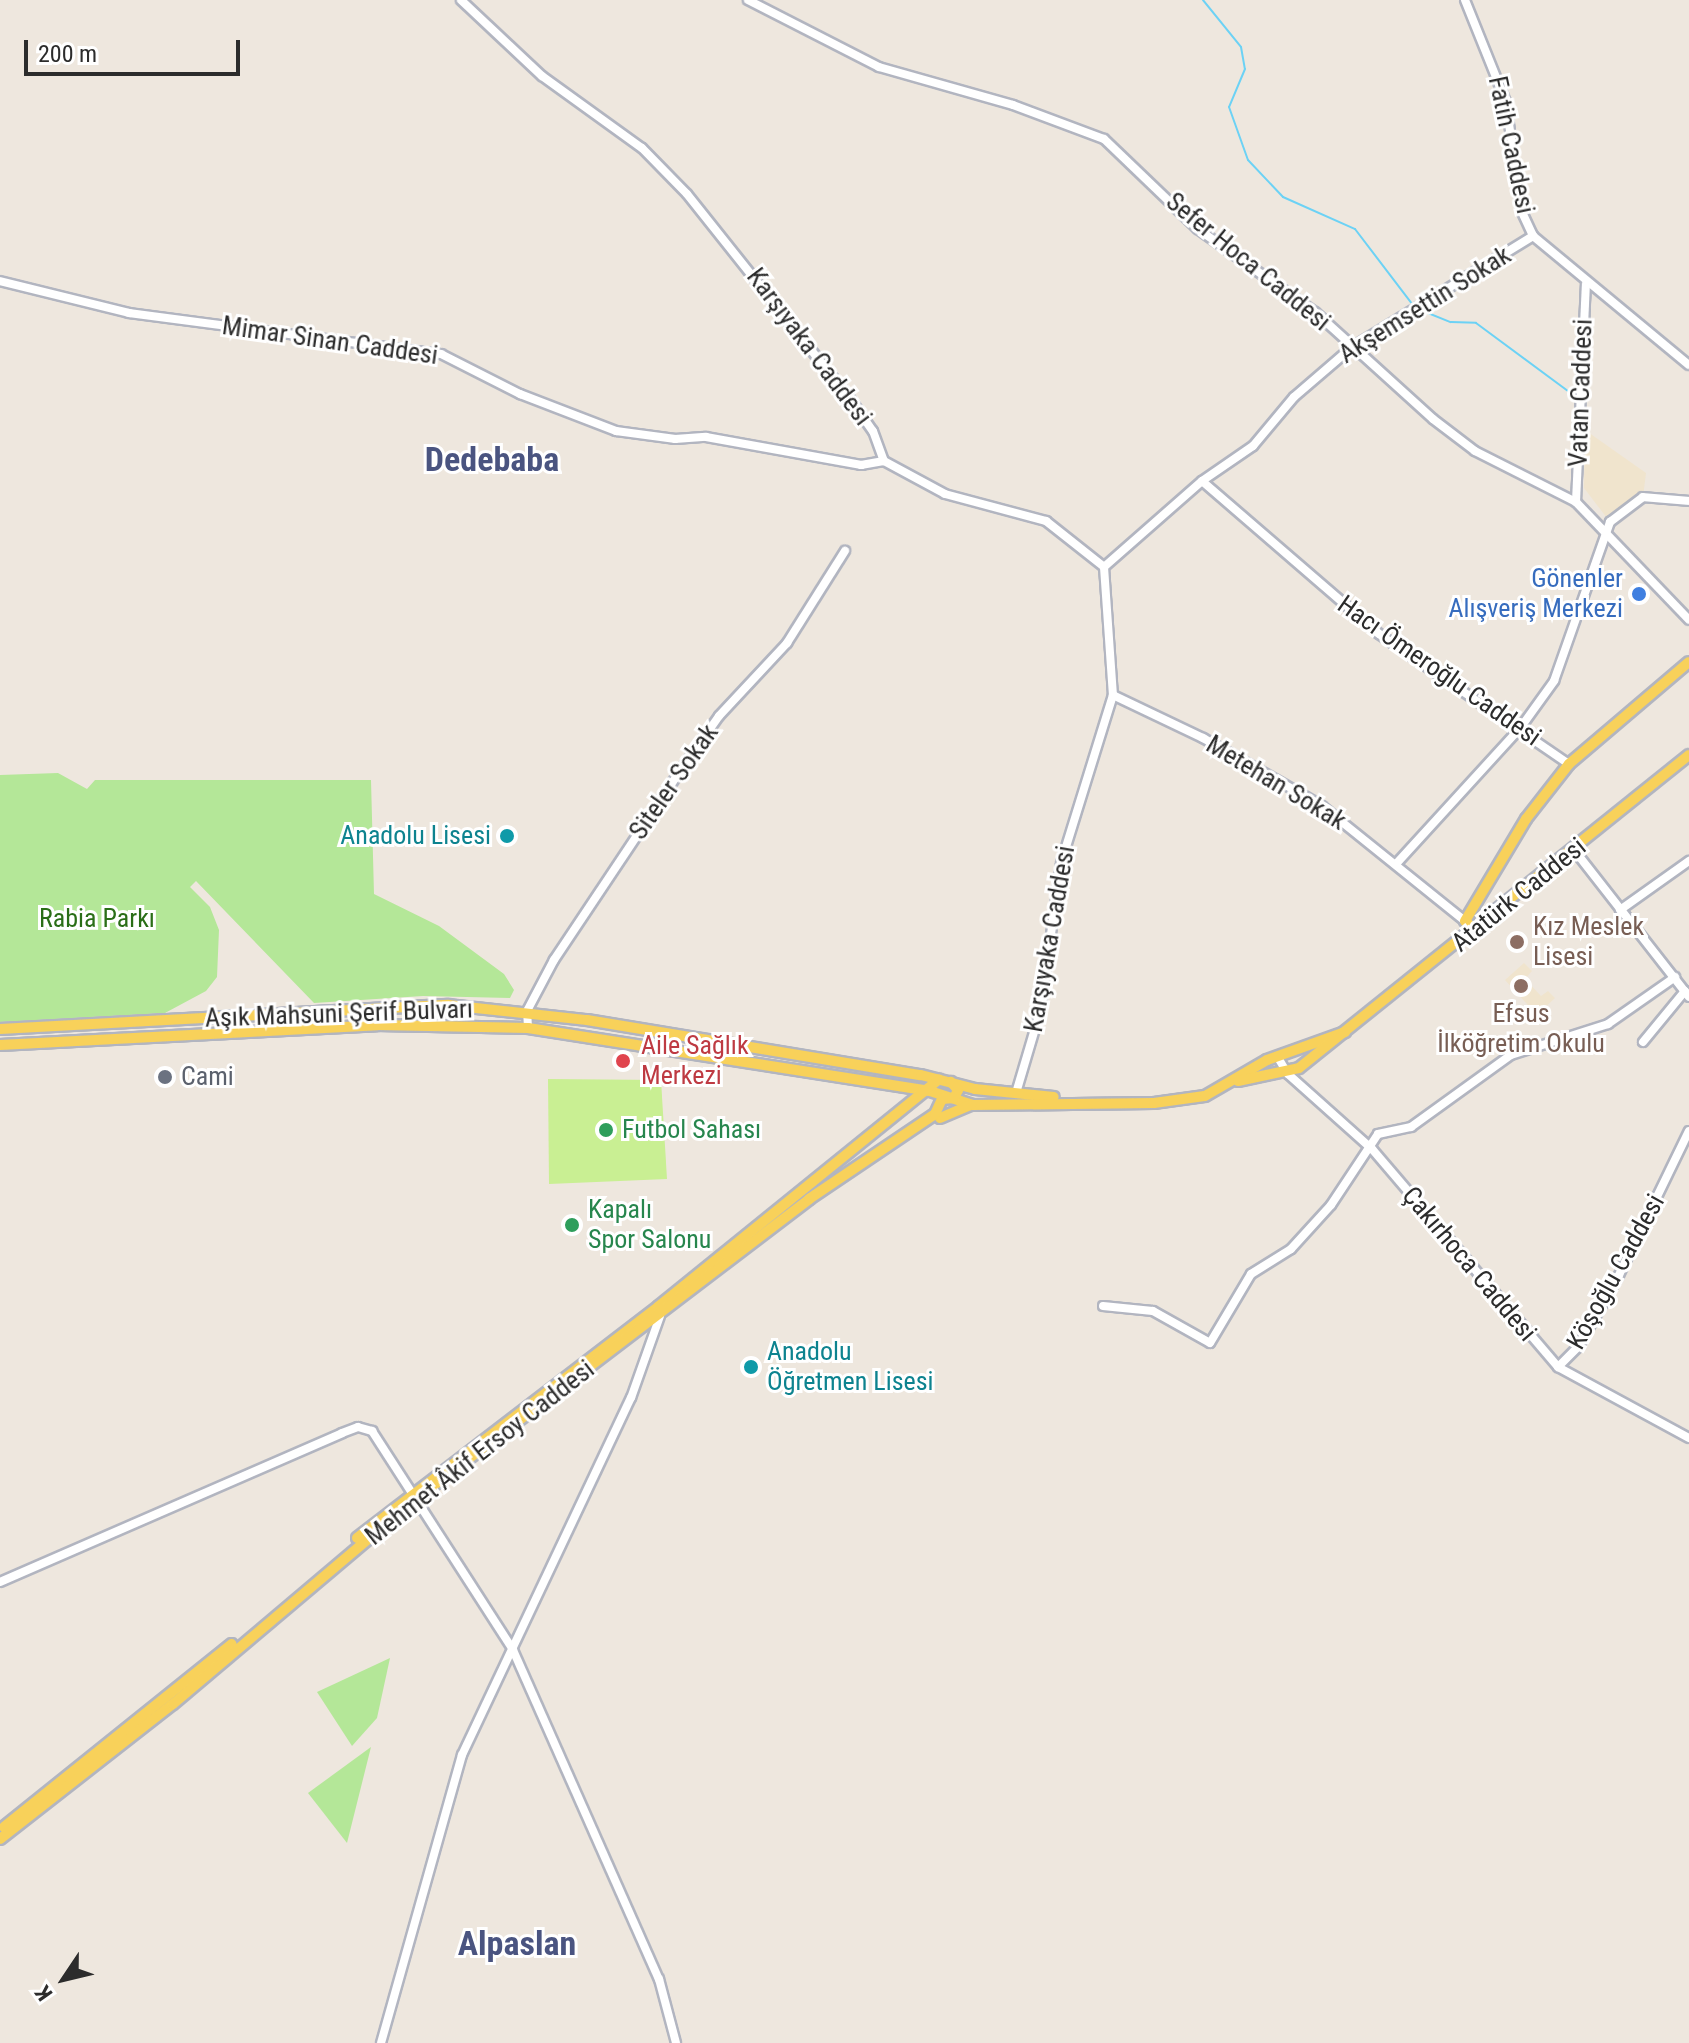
<!DOCTYPE html>
<html>
<head>
<meta charset="utf-8">
<style>
	body { margin:0 }
	#map { position:relative; width:1689px; height:2043px; overflow:hidden; background:#eee7de; font-family:"Roboto Condensed",sans-serif }
	div>[style] { position:absolute }
	.education>* { inset:0; background:#f0e4cd }
	.green>* { inset:0; background:#b4e798 }
	.pitch>* { inset:0; background:#c9ef93 }
	.stream>* { height:2px; margin:-1px; padding:0 1px; transform-origin:1px; border-radius:1px; background:#6cd2f5 }
	.roads { filter:drop-shadow(2px 0 #b2b5c0) drop-shadow(-2px 0 #b2b5c0) drop-shadow(0 2px #b2b5c0) drop-shadow(0 -2px #b2b5c0) }
	.minor>* { height:8px; margin:-4px; padding:0 4px; transform-origin:4px; border-radius:4px; background:#fff }
	.major>* { height:10px; margin:-5px; padding:0 5px; transform-origin:5px; border-radius:5px; background:#f8d15a }
	.dots>* { width:22px; height:22px; translate:-50% -50%; box-sizing:border-box; border:4px solid #fff; border-radius:50% }
	span { translate:-50% -50%; white-space:nowrap; text-align:center; line-height:1.15; -webkit-text-stroke:6px #fff; paint-order:stroke }
	.street-label { font-size:26px; color:#2c2c2c }
	.shop-label { font-size:26px; color:#366cbe }
	.right { translate:-100% -50%; text-align:right }
	.culture-label { font-size:26px; color:#0d838f }
	.left { translate:0 -50%; text-align:left }
	.park-label { font-size:26px; color:#2a6e17 }
	.education-label { font-size:26px; color:#785e54 }
	.health-label { font-size:26px; color:#be3a42 }
	.worship-label { font-size:26px; color:#5b616d }
	.leisure-label { font-size:26px; color:#27864d }
	.district-label { font-size:34px; color:#4a5480; font-weight:700 }
	.north { position:absolute; left:24px; top:1939px; width:80px; height:80px; -webkit-text-stroke:6px #fff; paint-order:stroke; rotate:235deg; font-size:22px; font-weight:700; line-height:32px; text-align:center; color:#2c2c2c }
	.north::after { content:''; display:block; margin:auto; width:28px; height:36px; background:#2c2c2c; clip-path:polygon(50% 0,100% 100%,50% 72%,0 100%) }
	.scale { position:absolute; left:24px; top:40px; width:216px; height:36px; box-sizing:border-box; border:4px solid #2c2c2c; border-top:0; padding-left:10px; font-size:24px; line-height:28px; white-space:nowrap; color:#2c2c2c; -webkit-text-stroke:6px #fff; paint-order:stroke }
</style>
</head>
<body>
<div id="map">
	<div class="education">
		<div style="clip-path:polygon(1585px 430px,1646px 473px,1643px 497px,1610px 522px,1584px 488px)"></div>
		<div style="clip-path:polygon(1524px 963px,1532px 971px,1525px 979px,1541px 996px,1548px 991px,1555px 998px,1537px 1015px,1505px 980px)"></div>
	</div>
	<div class="green">
		<div style="clip-path:polygon(58px 773px,87px 789px,95px 780px,371px 780px,374px 894px,439px 926px,504px 974px,514px 990px,510px 998px,423px 996px,314px 1003px,196px 881px,190px 887px,210px 907px,219px 930px,217px 977px,206px 991px,165px 1013px,0 1022px,0 775px)"></div>
		<div style="clip-path:polygon(390px 1658px,377px 1718px,352px 1746px,317px 1692px)"></div>
		<div style="clip-path:polygon(371px 1747px,347px 1843px,308px 1793px)"></div>
	</div>
	<div class="pitch">
		<div style="clip-path:polygon(548px 1079px,661px 1080px,667px 1179px,549px 1184px)"></div>
	</div>
	<div class="stream">
		<div style="left:1203px;top:0;width:60px;rotate:51deg"></div>
		<div style="left:1241px;top:47px;width:22px;rotate:80deg"></div>
		<div style="left:1245px;top:69px;width:41px;rotate:112.8deg"></div>
		<div style="left:1229px;top:107px;width:56px;rotate:70.3deg"></div>
		<div style="left:1248px;top:160px;width:51px;rotate:46.6deg"></div>
		<div style="left:1283px;top:197px;width:79px;rotate:24deg"></div>
		<div style="left:1355px;top:229px;width:96px;rotate:52.7deg"></div>
		<div style="left:1418px;top:309px;width:35px;rotate:22deg"></div>
		<div style="left:1451px;top:322px;width:25px;rotate:2deg"></div>
		<div style="left:1476px;top:323px;width:124px;rotate:36.5deg"></div>
	</div>
	<div class="roads">
		<div class="minor">
			<div style="left:461px;top:0;width:111px;rotate:43.2deg"></div>
			<div style="left:542px;top:76px;width:123px;rotate:35.8deg"></div>
			<div style="left:642px;top:148px;width:64px;rotate:45.6deg"></div>
			<div style="left:687px;top:194px;width:263px;rotate:51.5deg"></div>
			<div style="left:851px;top:400px;width:38px;rotate:55deg"></div>
			<div style="left:873px;top:431px;width:32px;rotate:70deg"></div>
			<div style="left:884px;top:461px;width:69px;rotate:28.4deg"></div>
			<div style="left:945px;top:494px;width:105px;rotate:15deg"></div>
			<div style="left:1046px;top:521px;width:74px;rotate:38.4deg"></div>
			<div style="left:1104px;top:567px;width:128px;rotate:86deg"></div>
			<div style="left:1113px;top:695px;width:176px;rotate:107.2deg"></div>
			<div style="left:1061px;top:863px;width:150px;rotate:98deg"></div>
			<div style="left:1040px;top:1012px;width:84px;rotate:106.5deg"></div>
			<div style="left:748px;top:0;width:147px;rotate:27.1deg"></div>
			<div style="left:879px;top:67px;width:139px;rotate:15.8deg"></div>
			<div style="left:1013px;top:105px;width:97px;rotate:20.5deg"></div>
			<div style="left:1104px;top:139px;width:130px;rotate:43.8deg"></div>
			<div style="left:1198px;top:229px;width:143px;rotate:35.4deg"></div>
			<div style="left:1315px;top:312px;width:159px;rotate:42.2deg"></div>
			<div style="left:1433px;top:419px;width:53px;rotate:37.3deg"></div>
			<div style="left:1475px;top:451px;width:113px;rotate:26.8deg"></div>
			<div style="left:1576px;top:502px;width:163px;rotate:46.2deg"></div>
			<div style="left:1465px;top:0;width:110px;rotate:68.1deg"></div>
			<div style="left:1506px;top:102px;width:109px;rotate:82.1deg"></div>
			<div style="left:1521px;top:210px;width:29px;rotate:65deg"></div>
			<div style="left:1533px;top:236px;width:202px;rotate:39.6deg"></div>
			<div style="left:0;top:281px;width:133px;rotate:13.9deg"></div>
			<div style="left:129px;top:313px;width:315px;rotate:7.5deg"></div>
			<div style="left:441px;top:354px;width:89px;rotate:26.9deg"></div>
			<div style="left:520px;top:394px;width:103px;rotate:21.1deg"></div>
			<div style="left:616px;top:431px;width:60px;rotate:7.7deg"></div>
			<div style="left:675px;top:439px;width:31px;rotate:-4deg"></div>
			<div style="left:706px;top:437px;width:158px;rotate:10.2deg"></div>
			<div style="left:861px;top:465px;width:23px;rotate:-10deg"></div>
			<div style="left:1202px;top:481px;width:234px;rotate:40.8deg"></div>
			<div style="left:1379px;top:634px;width:230px;rotate:34.4deg"></div>
			<div style="left:1576px;top:502px;width:218px;rotate:-87.4deg"></div>
			<div style="left:1104px;top:567px;width:130px;rotate:-41.3deg"></div>
			<div style="left:1202px;top:481px;width:62px;rotate:-34.5deg"></div>
			<div style="left:1253px;top:446px;width:64px;rotate:-50.1deg"></div>
			<div style="left:1294px;top:397px;width:75px;rotate:-40.7deg"></div>
			<div style="left:1351px;top:348px;width:214px;rotate:-31.6deg"></div>
			<div style="left:1113px;top:695px;width:100px;rotate:25.5deg"></div>
			<div style="left:1203px;top:738px;width:137px;rotate:29.7deg"></div>
			<div style="left:1322px;top:806px;width:184px;rotate:38.8deg"></div>
			<div style="left:1575px;top:851px;width:185px;rotate:52deg"></div>
			<div style="left:1396px;top:864px;width:185px;rotate:-47.6deg"></div>
			<div style="left:1521px;top:727px;width:57px;rotate:-54.3deg"></div>
			<div style="left:1554px;top:681px;width:169px;rotate:-70.6deg"></div>
			<div style="left:1610px;top:522px;width:41px;rotate:-37.1deg"></div>
			<div style="left:1643px;top:497px;width:46px;rotate:5deg"></div>
			<div style="left:1620px;top:910px;width:85px;rotate:-35.4deg"></div>
			<div style="left:528px;top:1028px;width:17px;rotate:-93deg"></div>
			<div style="left:527px;top:1011px;width:58px;rotate:-62.1deg"></div>
			<div style="left:554px;top:960px;width:224px;rotate:-56.3deg"></div>
			<div style="left:678px;top:774px;width:71px;rotate:-54.7deg"></div>
			<div style="left:719px;top:716px;width:100px;rotate:-47deg"></div>
			<div style="left:787px;top:643px;width:109px;rotate:-57.8deg"></div>
			<div style="left:1643px;top:1042px;width:66px;rotate:-50.5deg"></div>
			<div style="left:1277px;top:1056px;width:21px;rotate:59deg"></div>
			<div style="left:1288px;top:1074px;width:113px;rotate:41.8deg"></div>
			<div style="left:1372px;top:1149px;width:287px;rotate:49.5deg"></div>
			<div style="left:1558px;top:1367px;width:149px;rotate:28.5deg"></div>
			<div style="left:1103px;top:1306px;width:50px;rotate:5.7deg"></div>
			<div style="left:1153px;top:1311px;width:65px;rotate:29.3deg"></div>
			<div style="left:1210px;top:1343px;width:80px;rotate:-59.3deg"></div>
			<div style="left:1251px;top:1274px;width:47px;rotate:-32deg"></div>
			<div style="left:1291px;top:1249px;width:59px;rotate:-47.7deg"></div>
			<div style="left:1331px;top:1205px;width:85px;rotate:-56.5deg"></div>
			<div style="left:1378px;top:1134px;width:34px;rotate:-12deg"></div>
			<div style="left:1411px;top:1127px;width:123px;rotate:-35.8deg"></div>
			<div style="left:1511px;top:1055px;width:102px;rotate:-17.7deg"></div>
			<div style="left:1608px;top:1024px;width:82px;rotate:-35deg"></div>
			<div style="left:1558px;top:1367px;width:28px;rotate:-45deg"></div>
			<div style="left:1578px;top:1347px;width:83px;rotate:-60.3deg"></div>
			<div style="left:1619px;top:1275px;width:160px;rotate:-64.1deg"></div>
			<div style="left:0;top:1582px;width:373px;rotate:-23.5deg"></div>
			<div style="left:342px;top:1433px;width:17px;rotate:-21deg"></div>
			<div style="left:358px;top:1427px;width:15px;rotate:16deg"></div>
			<div style="left:372px;top:1431px;width:260px;rotate:57.2deg"></div>
			<div style="left:513px;top:1650px;width:360px;rotate:66.1deg"></div>
			<div style="left:659px;top:1979px;width:66px;rotate:75.1deg"></div>
			<div style="left:381px;top:2043px;width:299px;rotate:-74.3deg"></div>
			<div style="left:462px;top:1755px;width:395px;rotate:-64.7deg"></div>
			<div style="left:631px;top:1398px;width:87px;rotate:-70.5deg"></div>
		</div>
		<div class="major">
			<div style="left:1475px;top:930px;width:13px;rotate:-138deg"></div>
			<div style="left:1465px;top:921px;width:119px;rotate:-59.1deg"></div>
			<div style="left:1526px;top:819px;width:70px;rotate:-52deg"></div>
			<div style="left:1569px;top:764px;width:157px;rotate:-40.4deg"></div>
			<div style="left:0;top:1029px;width:449px;rotate:-3.1deg"></div>
			<div style="left:448px;top:1005px;width:140px;rotate:6.2deg"></div>
			<div style="left:587px;top:1020px;width:338px;rotate:9.4deg"></div>
			<div style="left:921px;top:1075px;width:56px;rotate:14.5deg"></div>
			<div style="left:975px;top:1089px;width:79px;rotate:5.8deg"></div>
			<div style="left:0;top:1045px;width:378px;rotate:-3deg"></div>
			<div style="left:377px;top:1025px;width:151px;rotate:1.1deg"></div>
			<div style="left:528px;top:1028px;width:407px;rotate:8.9deg"></div>
			<div style="left:930px;top:1091px;width:45px;rotate:18deg"></div>
			<div style="left:973px;top:1105px;width:181px;rotate:-0.6deg"></div>
			<div style="left:1154px;top:1103px;width:51px;rotate:-7.8deg"></div>
			<div style="left:1205px;top:1096px;width:72px;rotate:-30.1deg"></div>
			<div style="left:1267px;top:1060px;width:83px;rotate:-19.7deg"></div>
			<div style="left:1238px;top:1081px;width:62px;rotate:-12deg"></div>
			<div style="left:1299px;top:1068px;width:500px;rotate:-38.75deg"></div>
			<div style="left:940px;top:1118px;width:34px;rotate:-23deg"></div>
			<div style="left:357px;top:1538px;width:381px;rotate:-37.5deg"></div>
			<div style="left:659px;top:1306px;width:360px;rotate:-39deg"></div>
			<div style="left:4px;top:1827px;width:292px;rotate:-38.8deg"></div>
			<div style="left:0;top:1839px;width:219px;rotate:-38deg"></div>
			<div style="left:173px;top:1704px;width:319px;rotate:-40.2deg"></div>
			<div style="left:417px;top:1498px;width:493px;rotate:-37.3deg"></div>
			<div style="left:809px;top:1199px;width:152px;rotate:-34deg"></div>
			<div style="left:935px;top:1114px;width:17px;rotate:-65deg"></div>
			<div style="left:942px;top:1099px;width:12px;rotate:-5deg"></div>
			<div style="left:954px;top:1098px;width:9px;rotate:-63deg"></div>
			<div style="left:958px;top:1090px;width:11px;rotate:-131deg"></div>
		</div>
	</div>
	<div class="dots">
		<div style="left:1639px;top:594px;background:#3f7fe0"></div>
		<div style="left:507px;top:836px;background:#0f9aa8"></div>
		<div style="left:1517px;top:942px;background:#8d6e63"></div>
		<div style="left:1521px;top:986px;background:#8d6e63"></div>
		<div style="left:623px;top:1061px;background:#e0444e"></div>
		<div style="left:165px;top:1077px;background:#6b7280"></div>
		<div style="left:606px;top:1130px;background:#2e9e5b"></div>
		<div style="left:572px;top:1225px;background:#2e9e5b"></div>
		<div style="left:751px;top:1367px;background:#0f9aa8"></div>
	</div>
	<div class="street-label">
		<span style="left:1511px;top:145px;rotate:78deg">Fatih Caddesi</span>
		<span style="left:1248px;top:262px;rotate:39deg">Sefer Hoca Caddesi</span>
		<span style="left:1425px;top:305px;rotate:-32deg">Akşemsettin Sokak</span>
		<span style="left:330px;top:341px;rotate:8deg">Mimar Sinan Caddesi</span>
		<span style="left:809px;top:347px;rotate:53deg">Karşıyaka Caddesi</span>
		<span style="left:1581px;top:393px;rotate:-88deg">Vatan Caddesi</span>
		<span style="left:1439px;top:671px;rotate:35deg">Hacı Ömeroğlu Caddesi</span>
		<span style="left:674px;top:782px;rotate:-55deg">Siteler Sokak</span>
		<span style="left:1276px;top:783px;rotate:31deg">Metehan Sokak</span>
		<span style="left:1519px;top:895px;rotate:-39deg">Atatürk Caddesi</span>
		<span style="left:1050px;top:939px;rotate:-80deg">Karşıyaka Caddesi</span>
		<span style="left:339px;top:1014px;rotate:-2deg">Aşık Mahsuni Şerif Bulvarı</span>
		<span style="left:1469px;top:1264px;rotate:50deg">Çakırhoca Caddesi</span>
		<span style="left:1616px;top:1272px;rotate:-61deg">Köşoğlu Caddesi</span>
		<span style="left:480px;top:1453px;rotate:-38deg">Mehmet Âkif Ersoy Caddesi</span>
	</div>
	<div class="shop-label">
		<span class="right" style="left:1623px;top:594px">Gönenler<br>Alışveriş Merkezi</span>
	</div>
	<div class="culture-label">
		<span class="right" style="left:491px;top:836px">Anadolu Lisesi</span>
		<span class="left" style="left:767px;top:1367px">Anadolu<br>Öğretmen Lisesi</span>
	</div>
	<div class="park-label">
		<span style="left:97px;top:919px">Rabia Parkı</span>
	</div>
	<div class="education-label">
		<span class="left" style="left:1533px;top:942px">Kız Meslek<br>Lisesi</span>
		<span style="left:1521px;top:1029px">Efsus<br>İlköğretim Okulu</span>
	</div>
	<div class="health-label">
		<span class="left" style="left:641px;top:1061px">Aile Sağlık<br>Merkezi</span>
	</div>
	<div class="worship-label">
		<span class="left" style="left:181px;top:1077px">Cami</span>
	</div>
	<div class="leisure-label">
		<span class="left" style="left:622px;top:1130px">Futbol Sahası</span>
		<span class="left" style="left:588px;top:1225px">Kapalı<br>Spor Salonu</span>
	</div>
	<div class="district-label">
		<span style="left:492px;top:460px">Dedebaba</span>
		<span style="left:517px;top:1944px">Alpaslan</span>
	</div>
	<div class="north">K</div>
	<div class="scale">200 m</div>
</div>
</body>
</html>
